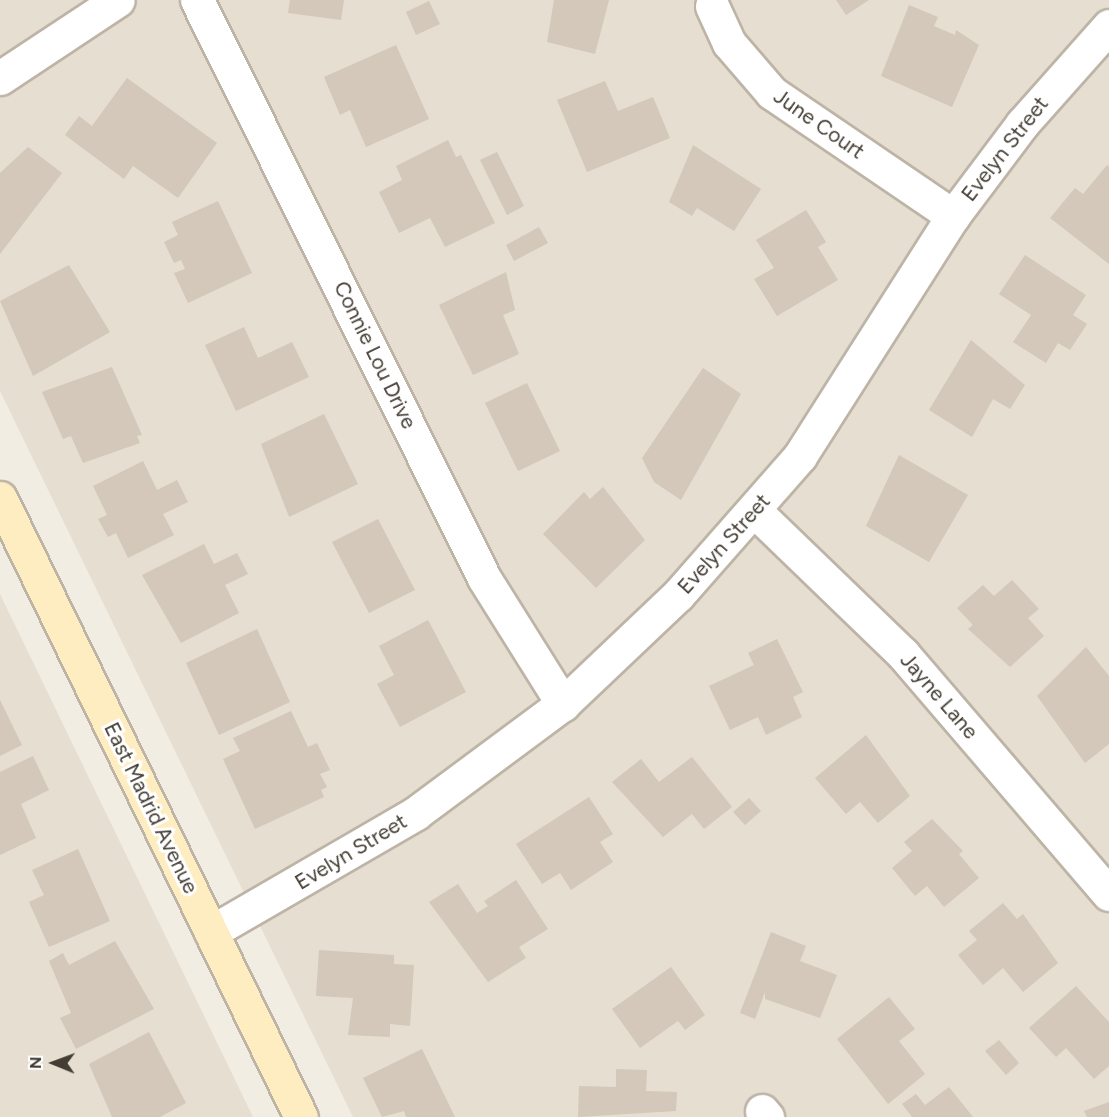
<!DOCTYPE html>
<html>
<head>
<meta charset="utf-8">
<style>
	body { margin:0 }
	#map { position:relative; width:1109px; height:1117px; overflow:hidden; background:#f1ede3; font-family:Figtree,sans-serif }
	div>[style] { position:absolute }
	.residential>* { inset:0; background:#e5ded1 }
	.building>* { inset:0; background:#d3c8b9 }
	.roads { filter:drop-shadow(2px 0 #bdb4a6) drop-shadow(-2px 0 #bdb4a6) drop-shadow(0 2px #bdb4a6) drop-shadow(0 -2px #bdb4a6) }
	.street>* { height:33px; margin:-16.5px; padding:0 16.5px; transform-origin:16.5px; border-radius:16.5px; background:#fff }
	.secondary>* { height:33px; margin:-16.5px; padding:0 16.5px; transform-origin:16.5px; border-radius:16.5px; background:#feedc1 }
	span { translate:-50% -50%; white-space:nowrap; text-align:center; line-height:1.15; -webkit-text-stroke:6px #fff; paint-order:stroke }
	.street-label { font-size:21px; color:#433d34 }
	.north { position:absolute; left:24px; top:1033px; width:60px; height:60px; -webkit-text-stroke:4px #fff; paint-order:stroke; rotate:271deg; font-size:16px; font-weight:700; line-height:24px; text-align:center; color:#433d34 }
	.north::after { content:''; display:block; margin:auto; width:21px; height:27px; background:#433d34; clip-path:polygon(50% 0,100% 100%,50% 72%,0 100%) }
</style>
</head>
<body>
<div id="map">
	<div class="residential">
		<div style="clip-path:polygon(0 0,1109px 0,1109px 1117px,353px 1117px,0 391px)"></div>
		<div style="clip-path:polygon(0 594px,253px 1117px,0 1117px)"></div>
	</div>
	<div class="building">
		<div style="clip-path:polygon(290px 0,344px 0,341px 20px,288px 13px)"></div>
		<div style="clip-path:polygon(554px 0,609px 0,595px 54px,547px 42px)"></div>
		<div style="clip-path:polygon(836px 0,869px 0,846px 15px)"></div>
		<div style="clip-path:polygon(429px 1px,440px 24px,416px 35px,406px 12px)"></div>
		<div style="clip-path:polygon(909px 5px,938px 17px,934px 26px,955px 35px,956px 30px,979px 45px,952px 107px,881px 76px)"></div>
		<div style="clip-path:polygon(396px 45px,429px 119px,366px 147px,350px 110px,340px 115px,324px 77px)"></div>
		<div style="clip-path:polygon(127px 78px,217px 143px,178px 198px,133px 166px,124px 179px,65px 135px,79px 116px,92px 126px)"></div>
		<div style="clip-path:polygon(605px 81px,618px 111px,653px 97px,670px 138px,587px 172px,557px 100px)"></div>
		<div style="clip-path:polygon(448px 140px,456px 157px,461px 155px,495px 223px,445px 247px,430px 218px,399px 233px,379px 192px,402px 180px,396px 166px)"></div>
		<div style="clip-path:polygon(693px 145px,761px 189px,734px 231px,697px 208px,692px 216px,669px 202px)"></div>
		<div style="clip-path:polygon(28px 147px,62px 173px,0 254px,0 173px)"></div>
		<div style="clip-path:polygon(497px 152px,524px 206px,507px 215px,480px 160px)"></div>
		<div style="clip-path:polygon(1107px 165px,1109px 166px,1109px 264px,1050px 218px,1075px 188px,1083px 194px)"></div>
		<div style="clip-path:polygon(218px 201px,252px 273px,188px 303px,174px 273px,185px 269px,181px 260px,174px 263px,164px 242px,178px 235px,172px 222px)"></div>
		<div style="clip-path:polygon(806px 210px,826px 242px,818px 247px,838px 280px,777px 316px,754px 279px,774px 268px,756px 240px)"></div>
		<div style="clip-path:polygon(539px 227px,548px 243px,514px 261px,506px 245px)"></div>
		<div style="clip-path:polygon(1025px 255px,1086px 295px,1073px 315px,1087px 324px,1070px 350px,1058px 343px,1046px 363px,1013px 342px,1031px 315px,999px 294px)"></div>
		<div style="clip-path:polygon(69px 265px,110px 332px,33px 376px,0 301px)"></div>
		<div style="clip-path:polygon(506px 272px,515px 310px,503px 315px,519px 354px,473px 375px,439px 305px)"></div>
		<div style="clip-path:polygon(244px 327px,258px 358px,292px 342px,309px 377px,236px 411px,205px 345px)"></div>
		<div style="clip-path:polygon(971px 340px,1025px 385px,1010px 409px,993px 399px,972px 437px,929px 410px)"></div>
		<div style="clip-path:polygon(112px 367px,142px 435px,137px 436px,140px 443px,83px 463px,71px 436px,63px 439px,42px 392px)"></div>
		<div style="clip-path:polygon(703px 368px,741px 394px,681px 500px,654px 482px,642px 458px)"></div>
		<div style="clip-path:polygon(527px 383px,560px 451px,518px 471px,485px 403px)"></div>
		<div style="clip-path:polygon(324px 414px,358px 484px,289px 517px,261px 444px)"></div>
		<div style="clip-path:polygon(899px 455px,968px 495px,929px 562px,866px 526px)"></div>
		<div style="clip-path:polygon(143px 461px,157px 490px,177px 480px,188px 502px,163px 514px,174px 535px,128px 558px,116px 533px,108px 537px,98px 519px,107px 515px,93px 486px)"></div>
		<div style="clip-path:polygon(603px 487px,645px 540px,596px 588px,543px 534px,584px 492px,590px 499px)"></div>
		<div style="clip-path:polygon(378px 519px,415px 590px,369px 613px,332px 542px)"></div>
		<div style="clip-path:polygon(204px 544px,214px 564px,237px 553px,248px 574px,225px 585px,239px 613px,181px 643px,142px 575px)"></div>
		<div style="clip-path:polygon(1012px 580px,1039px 609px,1028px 618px,1044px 636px,1010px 667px,968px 629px,973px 625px,957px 608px,983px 585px,994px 596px)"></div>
		<div style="clip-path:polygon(428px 620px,466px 692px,400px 727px,377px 684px,394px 675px,379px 646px)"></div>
		<div style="clip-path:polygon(257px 629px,290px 702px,219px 735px,186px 663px)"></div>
		<div style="clip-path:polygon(777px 639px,803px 692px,793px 697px,802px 717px,766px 735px,758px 717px,730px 730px,709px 686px,754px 665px,748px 653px)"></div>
		<div style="clip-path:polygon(1086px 647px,1109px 676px,1109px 744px,1085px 763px,1037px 696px)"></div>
		<div style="clip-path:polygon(0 700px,22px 745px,0 756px)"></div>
		<div style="clip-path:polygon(291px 711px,308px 747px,317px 743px,330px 770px,320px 774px,327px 787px,321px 790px,324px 797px,255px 829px,223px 759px,240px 751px,233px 738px)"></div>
		<div style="clip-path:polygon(866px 735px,910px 796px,878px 823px,860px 802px,846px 814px,815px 778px)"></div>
		<div style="clip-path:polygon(33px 756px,49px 790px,21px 804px,36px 838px,0 855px,0 772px)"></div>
		<div style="clip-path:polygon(692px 757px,732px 807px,704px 829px,692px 814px,663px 837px,612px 782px,641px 759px,659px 782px)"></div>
		<div style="clip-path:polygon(589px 797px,613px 834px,600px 842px,613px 862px,571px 890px,560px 873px,542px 884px,516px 844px)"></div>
		<div style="clip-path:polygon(749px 798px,761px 811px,745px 825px,733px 812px)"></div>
		<div style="clip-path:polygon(932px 819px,963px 851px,959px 854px,979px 878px,944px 907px,927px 886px,915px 896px,892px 868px,912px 851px,904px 842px)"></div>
		<div style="clip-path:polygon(78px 849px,110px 921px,49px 947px,29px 902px,44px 895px,32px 870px)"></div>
		<div style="clip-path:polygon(516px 880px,548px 929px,519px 947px,526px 958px,488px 982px,429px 902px,458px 884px,477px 913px,488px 906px,484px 901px)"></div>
		<div style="clip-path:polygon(1003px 903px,1017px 919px,1023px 914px,1058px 963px,1023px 992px,1003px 968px,983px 985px,958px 955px,977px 940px,969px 931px)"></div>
		<div style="clip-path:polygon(771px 932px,806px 946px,800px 961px,837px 975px,820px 1018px,765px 999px,765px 992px,755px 1019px,740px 1013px)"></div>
		<div style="clip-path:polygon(115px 941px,154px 1009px,76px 1049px,60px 1018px,71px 1013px,49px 961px,63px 953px,69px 965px)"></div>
		<div style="clip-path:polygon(319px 950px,394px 955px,394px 964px,414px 965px,410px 1026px,390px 1024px,390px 1037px,348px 1035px,353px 998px,316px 996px)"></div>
		<div style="clip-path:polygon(671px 967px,705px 1015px,685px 1030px,678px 1021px,640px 1048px,612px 1009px)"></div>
		<div style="clip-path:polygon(1076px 986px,1109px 1022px,1109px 1066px,1094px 1079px,1066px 1048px,1056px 1057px,1029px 1028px)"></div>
		<div style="clip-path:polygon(889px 997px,915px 1029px,899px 1041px,925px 1074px,888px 1104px,837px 1039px)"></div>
		<div style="clip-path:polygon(149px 1032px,186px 1103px,160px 1117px,112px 1117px,89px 1064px)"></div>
		<div style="clip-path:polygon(999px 1040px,1019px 1063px,1006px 1075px,985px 1051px)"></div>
		<div style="clip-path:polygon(422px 1049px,455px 1117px,406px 1117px,404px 1111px,382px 1117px,363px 1078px)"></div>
		<div style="clip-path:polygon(616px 1069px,647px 1070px,646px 1091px,677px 1092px,676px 1111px,578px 1117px,579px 1086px,616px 1087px)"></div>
		<div style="clip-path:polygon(949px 1087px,973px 1117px,912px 1117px,902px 1104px,916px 1094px,925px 1105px)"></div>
		<div style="clip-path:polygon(1109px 1102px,1109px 1117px,1087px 1117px,1084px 1111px)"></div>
	</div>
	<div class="roads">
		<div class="street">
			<div style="left:197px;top:0;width:645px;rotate:63.59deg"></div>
			<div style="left:484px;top:578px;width:149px;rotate:57.9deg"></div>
			<div style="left:712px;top:6px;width:41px;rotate:65.3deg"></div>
			<div style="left:729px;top:43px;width:66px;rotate:49.3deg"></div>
			<div style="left:772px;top:93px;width:219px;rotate:34.2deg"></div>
			<div style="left:0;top:78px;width:141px;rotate:-33.5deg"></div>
			<div style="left:755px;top:511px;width:206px;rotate:44deg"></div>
			<div style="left:903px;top:654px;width:316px;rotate:49.4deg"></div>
			<div style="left:211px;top:932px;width:237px;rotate:-30.1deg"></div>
			<div style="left:416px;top:813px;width:183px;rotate:-36.6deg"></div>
			<div style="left:563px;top:704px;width:158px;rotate:-43.5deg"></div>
			<div style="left:678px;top:595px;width:185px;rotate:-48.7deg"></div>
			<div style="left:800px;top:456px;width:285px;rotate:-57.5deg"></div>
			<div style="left:953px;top:216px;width:115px;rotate:-53.1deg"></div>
			<div style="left:1022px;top:124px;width:131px;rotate:-48.4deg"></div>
			<div style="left:762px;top:1111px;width:8px;rotate:50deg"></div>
		</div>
		<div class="secondary">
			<div style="left:0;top:498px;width:688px;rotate:64.07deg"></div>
		</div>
	</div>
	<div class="street-label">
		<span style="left:819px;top:124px;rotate:35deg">June Court</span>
		<span style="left:1005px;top:149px;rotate:-52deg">Evelyn Street</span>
		<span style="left:375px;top:355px;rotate:64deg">Connie Lou Drive</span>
		<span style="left:724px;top:544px;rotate:-48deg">Evelyn Street</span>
		<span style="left:939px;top:696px;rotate:49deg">Jayne Lane</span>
		<span style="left:151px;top:808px;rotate:64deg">East Madrid Avenue</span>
		<span style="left:351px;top:852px;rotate:-31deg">Evelyn Street</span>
	</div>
	<div class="north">N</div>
</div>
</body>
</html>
